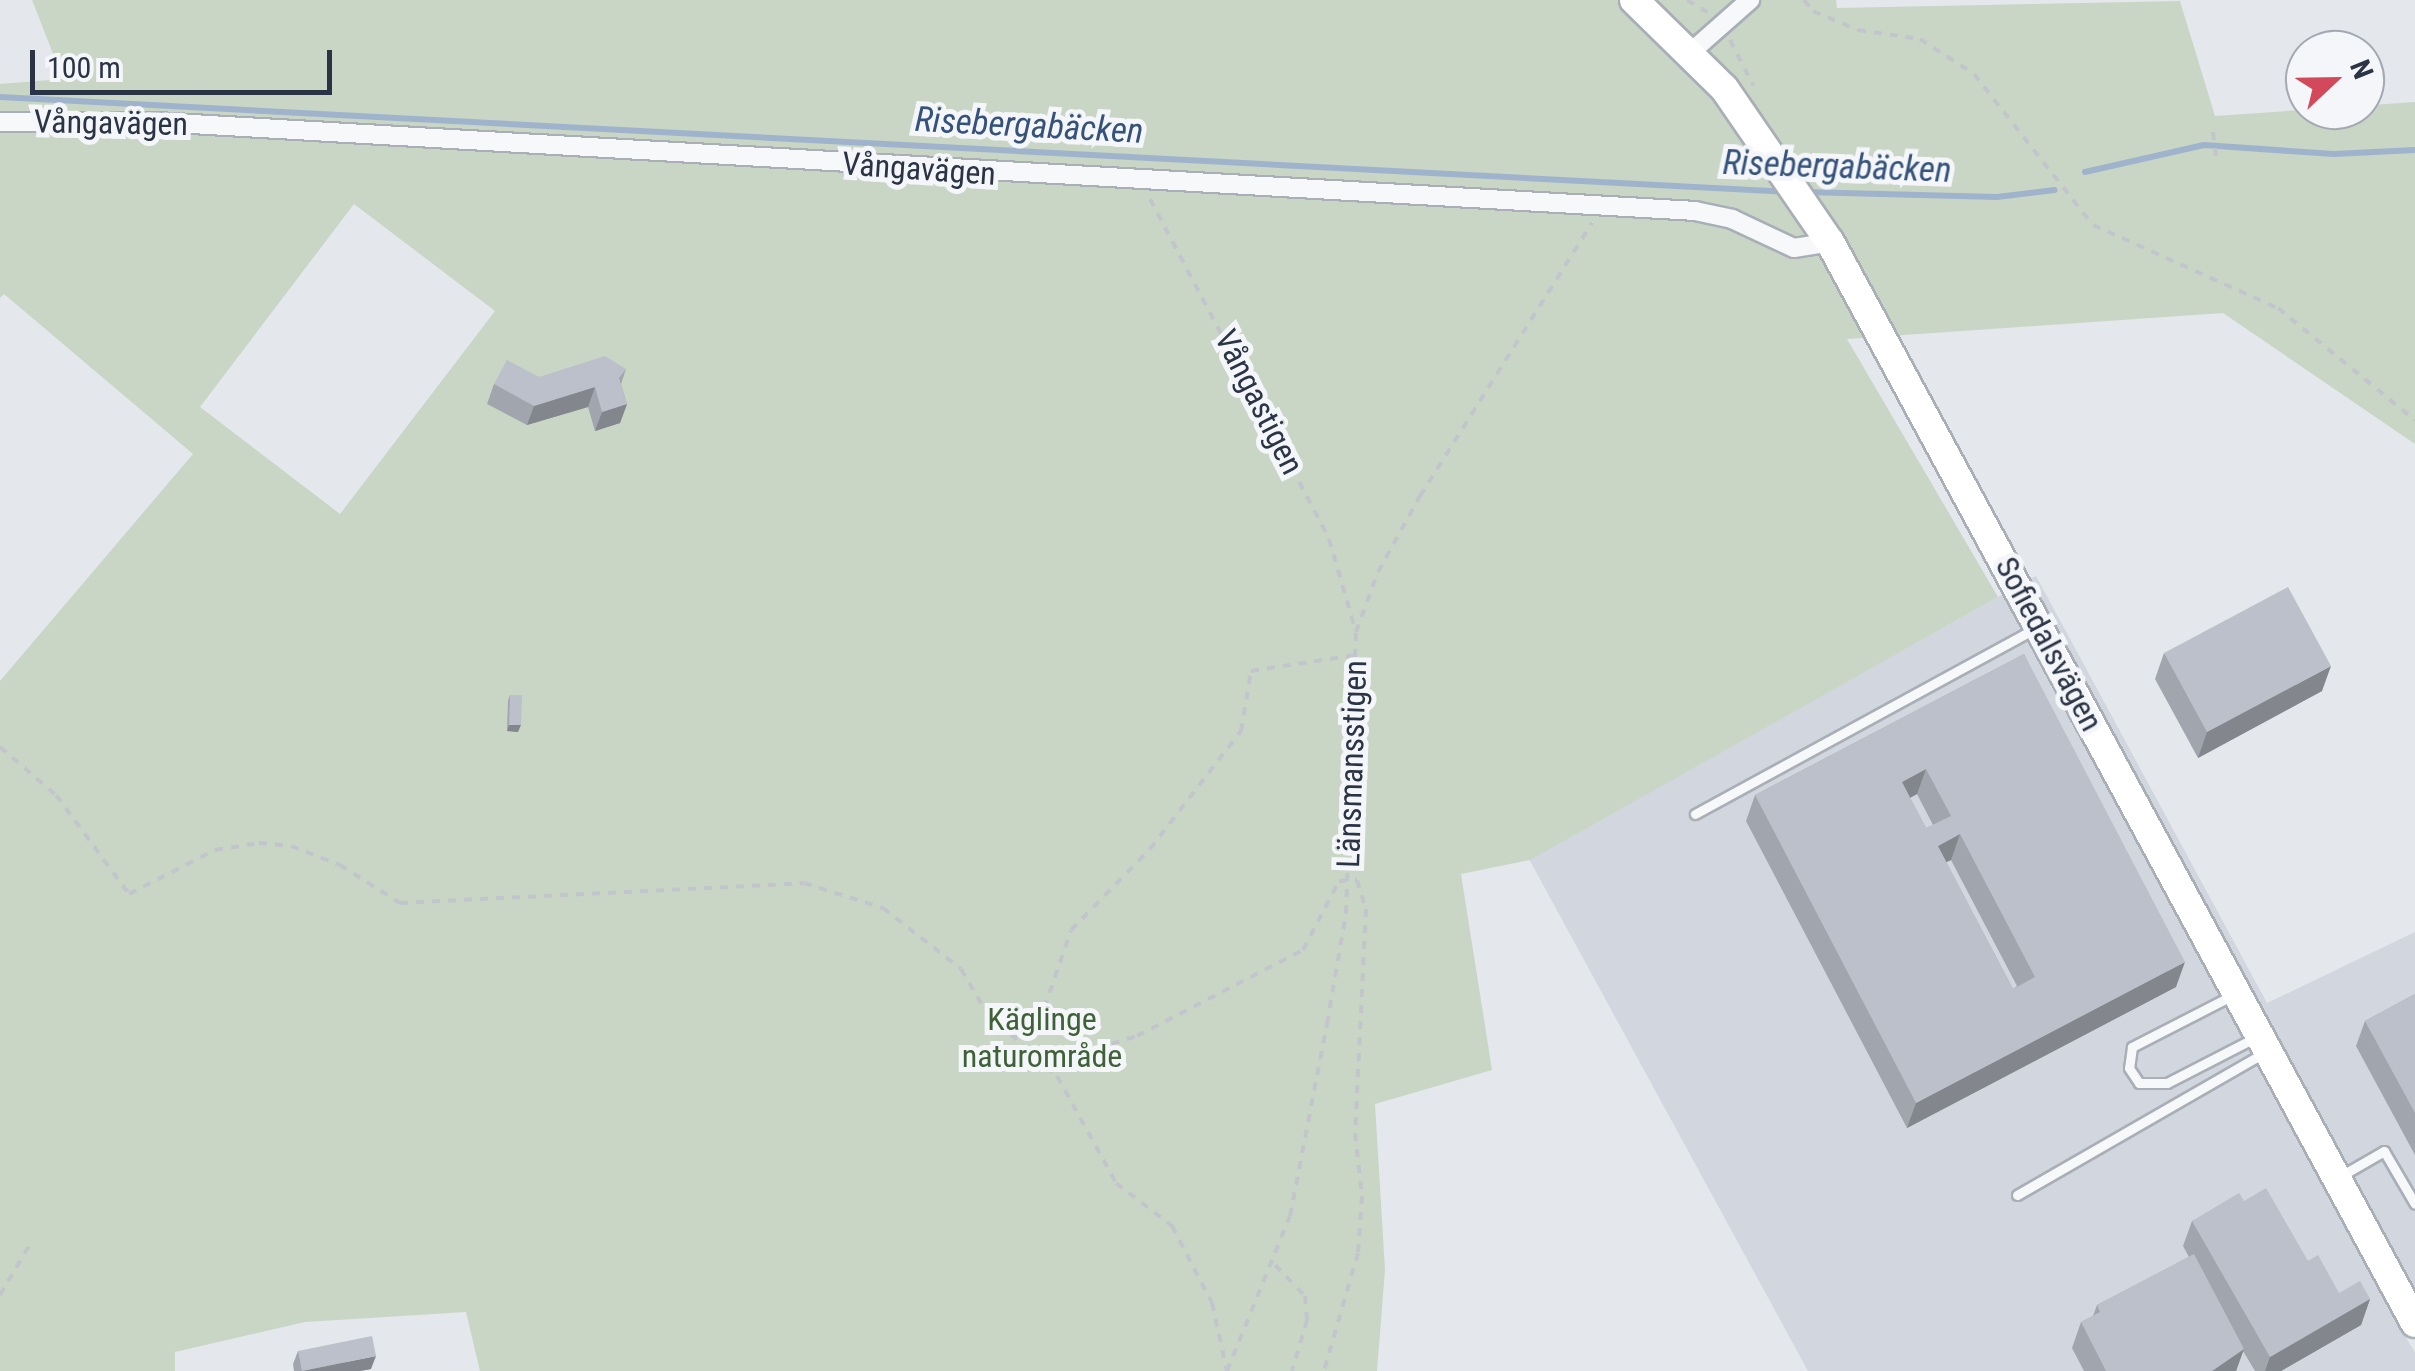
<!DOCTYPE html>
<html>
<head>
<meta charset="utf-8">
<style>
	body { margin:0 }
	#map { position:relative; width:2415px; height:1371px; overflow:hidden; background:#e4e7ec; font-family:"Roboto Condensed",sans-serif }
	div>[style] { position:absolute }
	.built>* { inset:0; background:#d2d6de }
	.green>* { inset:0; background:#c9d6c5 }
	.stream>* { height:6px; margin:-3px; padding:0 3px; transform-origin:3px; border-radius:3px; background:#9fb4cc }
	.path>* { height:4px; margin-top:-2px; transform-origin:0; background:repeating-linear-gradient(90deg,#c2c5cb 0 8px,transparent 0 16px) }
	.roads { filter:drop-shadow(2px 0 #a9aeb7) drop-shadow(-2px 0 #a9aeb7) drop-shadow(0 2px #a9aeb7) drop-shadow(0 -2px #a9aeb7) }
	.service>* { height:9px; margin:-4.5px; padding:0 4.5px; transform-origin:4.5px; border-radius:4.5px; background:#f7f8fa }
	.minor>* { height:18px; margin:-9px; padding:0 9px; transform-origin:9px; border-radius:9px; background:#f7f8fa }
	.secondary>* { height:28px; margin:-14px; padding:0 14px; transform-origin:14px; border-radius:14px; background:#fff }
	.wall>* { inset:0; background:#a1a5ae }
	.shaded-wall>* { inset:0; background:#83868d }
	.building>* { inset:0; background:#bbc0ca }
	span { translate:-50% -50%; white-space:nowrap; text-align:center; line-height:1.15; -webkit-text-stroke:10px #f4f6f9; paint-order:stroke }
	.street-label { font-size:32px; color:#2b3445 }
	.park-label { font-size:32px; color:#3f6138 }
	.water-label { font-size:35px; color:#34527a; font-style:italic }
	.north { position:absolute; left:2285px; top:30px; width:100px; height:100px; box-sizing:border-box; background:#f4f6f9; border:2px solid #a4a8b1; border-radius:50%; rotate:68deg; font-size:28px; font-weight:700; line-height:40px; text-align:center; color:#2b3445 }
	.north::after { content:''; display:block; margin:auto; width:35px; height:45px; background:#d1495b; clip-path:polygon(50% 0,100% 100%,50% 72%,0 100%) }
	.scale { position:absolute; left:30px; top:50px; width:302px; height:45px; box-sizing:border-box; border:5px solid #2b3445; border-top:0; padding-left:12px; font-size:30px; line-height:35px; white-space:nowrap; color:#2b3445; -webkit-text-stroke:8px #f4f6f9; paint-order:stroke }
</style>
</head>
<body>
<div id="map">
	<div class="built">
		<div style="clip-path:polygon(2036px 576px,2267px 1003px,2415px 932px,2415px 1298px,2388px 1309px,2415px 1352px,2415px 1371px,1808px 1371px,1529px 859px)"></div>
	</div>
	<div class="green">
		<div style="clip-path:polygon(evenodd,32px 0,1836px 0,1837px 8px,2180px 1px,2215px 116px,2415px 102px,2415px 444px,2223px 313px,1847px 339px,1998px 597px,1530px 860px,1461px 874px,1492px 1070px,1375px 1104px,1385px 1270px,1377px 1371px,480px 1371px,466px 1312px,305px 1322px,175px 1352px,175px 1371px,0 1371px,0 681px,193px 454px,4px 294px,0 298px,0 84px,63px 79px,32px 0,354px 204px,495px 311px,340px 514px,200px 407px,354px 204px)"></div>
	</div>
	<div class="stream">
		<div style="left:0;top:97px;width:1789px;rotate:3.04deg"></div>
		<div style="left:2085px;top:172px;width:122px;rotate:-12.8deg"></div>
		<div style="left:2204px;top:145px;width:130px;rotate:4deg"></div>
		<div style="left:2334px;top:154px;width:81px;rotate:-2.8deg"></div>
		<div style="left:1804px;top:192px;width:193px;rotate:1.5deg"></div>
		<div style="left:1997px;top:197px;width:58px;rotate:-6.9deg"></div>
	</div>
	<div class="path">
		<div style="left:1687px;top:0;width:26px;rotate:31deg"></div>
		<div style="left:1804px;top:0;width:14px;rotate:51deg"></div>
		<div style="left:1813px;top:11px;width:49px;rotate:22.9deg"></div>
		<div style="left:1858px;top:30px;width:63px;rotate:8.3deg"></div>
		<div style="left:1920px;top:39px;width:64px;rotate:32.9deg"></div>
		<div style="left:1974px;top:74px;width:192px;rotate:51.8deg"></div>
		<div style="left:2093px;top:225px;width:203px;rotate:24.2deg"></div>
		<div style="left:2278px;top:308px;width:177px;rotate:39.3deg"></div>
		<div style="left:1730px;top:40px;width:51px;rotate:62.9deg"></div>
		<div style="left:2213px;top:132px;width:24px;rotate:83deg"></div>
		<div style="left:1150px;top:199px;width:384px;rotate:62.2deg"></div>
		<div style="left:1329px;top:539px;width:97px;rotate:73.8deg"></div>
		<div style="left:0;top:747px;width:74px;rotate:40.6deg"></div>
		<div style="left:56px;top:795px;width:123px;rotate:53.6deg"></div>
		<div style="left:129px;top:894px;width:97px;rotate:-27.1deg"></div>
		<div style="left:215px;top:850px;width:45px;rotate:-9deg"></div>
		<div style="left:259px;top:843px;width:32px;rotate:5deg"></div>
		<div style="left:291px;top:846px;width:53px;rotate:21.2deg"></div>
		<div style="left:340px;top:865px;width:71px;rotate:32.3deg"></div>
		<div style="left:400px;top:903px;width:404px;rotate:-2.8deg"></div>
		<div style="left:804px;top:883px;width:83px;rotate:17.6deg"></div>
		<div style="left:883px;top:908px;width:99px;rotate:38deg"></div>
		<div style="left:961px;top:969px;width:51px;rotate:59.4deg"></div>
		<div style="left:987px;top:1013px;width:94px;rotate:42deg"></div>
		<div style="left:1057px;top:1076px;width:122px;rotate:61.1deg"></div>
		<div style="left:1116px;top:1183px;width:71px;rotate:37.5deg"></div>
		<div style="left:1172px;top:1226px;width:87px;rotate:62.5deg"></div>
		<div style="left:1212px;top:1303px;width:70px;rotate:77.6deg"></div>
		<div style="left:1013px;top:1036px;width:29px;rotate:-27deg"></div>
		<div style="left:1039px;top:1023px;width:98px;rotate:-71deg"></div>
		<div style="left:1071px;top:930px;width:113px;rotate:-45.7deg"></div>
		<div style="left:1150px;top:849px;width:149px;rotate:-52.4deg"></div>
		<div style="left:1241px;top:731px;width:61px;rotate:-80.5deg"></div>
		<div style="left:1251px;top:671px;width:106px;rotate:-8.7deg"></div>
		<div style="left:1037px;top:1053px;width:44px"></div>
		<div style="left:1081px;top:1053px;width:59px;rotate:-16.9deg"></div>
		<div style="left:1137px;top:1036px;width:187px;rotate:-27.4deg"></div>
		<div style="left:1303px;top:950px;width:78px;rotate:-62.4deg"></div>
		<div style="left:1339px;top:881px;width:18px;rotate:-3deg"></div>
		<div style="left:1357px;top:880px;width:30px;rotate:73deg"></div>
		<div style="left:1366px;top:909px;width:224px;rotate:92.8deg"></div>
		<div style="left:1355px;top:1133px;width:63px;rotate:83.7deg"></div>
		<div style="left:1362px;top:1196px;width:57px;rotate:94deg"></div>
		<div style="left:1358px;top:1253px;width:123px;rotate:106.1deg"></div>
		<div style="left:1275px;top:1265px;width:43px;rotate:45.9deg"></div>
		<div style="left:1305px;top:1296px;width:24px;rotate:85deg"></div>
		<div style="left:1307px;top:1320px;width:53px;rotate:106.4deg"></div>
		<div style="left:0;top:1295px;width:59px;rotate:-59.5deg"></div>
		<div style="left:1227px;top:1371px;width:167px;rotate:-67.9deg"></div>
		<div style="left:1290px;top:1216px;width:196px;rotate:-79.1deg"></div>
		<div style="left:1327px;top:1024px;width:113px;rotate:-80.3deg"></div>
		<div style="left:1346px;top:913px;width:281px;rotate:-88deg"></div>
		<div style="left:1356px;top:632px;width:64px;rotate:-69.9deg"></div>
		<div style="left:1378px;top:572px;width:87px;rotate:-61.1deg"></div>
		<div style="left:1420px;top:496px;width:323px;rotate:-57.8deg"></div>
	</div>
	<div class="roads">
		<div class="service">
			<div style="left:1695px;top:814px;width:385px;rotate:-28.6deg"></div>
			<div style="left:2235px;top:994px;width:116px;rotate:152.8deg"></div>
			<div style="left:2132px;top:1047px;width:21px;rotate:98deg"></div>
			<div style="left:2129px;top:1068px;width:18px;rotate:56deg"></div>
			<div style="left:2139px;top:1083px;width:28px"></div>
			<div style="left:2167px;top:1083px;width:100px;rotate:-27.3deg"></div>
			<div style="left:2339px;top:1177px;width:52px;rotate:-30deg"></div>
			<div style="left:2384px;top:1151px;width:61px;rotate:59.7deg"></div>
			<div style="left:2017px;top:1195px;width:287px;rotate:-29.9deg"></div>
		</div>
		<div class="minor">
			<div style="left:1691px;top:52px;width:79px;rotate:-41.4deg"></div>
			<div style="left:0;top:122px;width:157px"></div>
			<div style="left:157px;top:122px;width:1541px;rotate:3.31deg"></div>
			<div style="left:1695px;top:211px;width:38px;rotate:12deg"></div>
			<div style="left:1732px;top:219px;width:68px;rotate:25.1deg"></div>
			<div style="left:1794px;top:248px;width:36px;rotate:-9deg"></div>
		</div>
		<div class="secondary">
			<div style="left:1634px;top:0;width:126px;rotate:44.4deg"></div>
			<div style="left:1724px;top:88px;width:187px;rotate:55.5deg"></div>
			<div style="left:1830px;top:242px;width:1229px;rotate:61.58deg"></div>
		</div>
	</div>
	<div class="wall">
		<div style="clip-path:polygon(626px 369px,621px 384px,627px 404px,620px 423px,595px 431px,588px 407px,527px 425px,487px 404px,494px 384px,539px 377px)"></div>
		<div style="clip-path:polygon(2164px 653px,2322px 691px,2198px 758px,2155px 679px)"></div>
		<div style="clip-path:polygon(evenodd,2024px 654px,2176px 987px,1907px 1128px,1746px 821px,1755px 795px,2024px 654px,1917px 794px,1933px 825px,1926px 828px,1910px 798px,1917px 794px,2024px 654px,1951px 860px,2017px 986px,2013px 989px,1946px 862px,1951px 860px)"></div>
		<div style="clip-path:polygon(510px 695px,518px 732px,507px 731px,508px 701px)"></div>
		<div style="clip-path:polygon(2415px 994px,2415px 1155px,2356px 1046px,2365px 1021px)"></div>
		<div style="clip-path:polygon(2244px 1201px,2308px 1261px,2339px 1293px,2370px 1299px,2361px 1325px,2281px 1371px,2255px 1371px,2243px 1351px,2236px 1371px,2084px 1371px,2072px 1348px,2081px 1322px,2093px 1316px,2097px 1305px,2189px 1257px,2183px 1246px,2192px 1221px)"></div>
		<div style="clip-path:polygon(298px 1351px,371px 1369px,360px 1371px,294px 1371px,293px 1364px)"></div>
	</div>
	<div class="shaded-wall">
		<div style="clip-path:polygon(595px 387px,588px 407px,527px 425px,534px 406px)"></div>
		<div style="clip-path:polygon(627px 404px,620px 423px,595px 431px,602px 412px)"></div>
		<div style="clip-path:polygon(2331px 666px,2322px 691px,2198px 758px,2207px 732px)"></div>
		<div style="clip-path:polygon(509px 725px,521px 725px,518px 732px,507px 731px)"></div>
		<div style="clip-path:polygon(1926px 769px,1917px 794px,1893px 807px,1902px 782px)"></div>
		<div style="clip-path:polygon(1960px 834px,1951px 860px,1928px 871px,1938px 846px)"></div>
		<div style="clip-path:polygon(2185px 962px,2176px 987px,1907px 1128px,1916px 1103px)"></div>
		<div style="clip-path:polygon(2370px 1299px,2361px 1325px,2281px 1371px,2265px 1371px,2270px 1357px)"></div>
		<div style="clip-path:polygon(2244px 1349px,2236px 1371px,2212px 1371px)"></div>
		<div style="clip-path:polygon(376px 1356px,371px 1369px,360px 1371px,302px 1371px)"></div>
	</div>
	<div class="building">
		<div style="clip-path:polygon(605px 356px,626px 369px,619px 378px,627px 404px,602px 412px,595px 387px,534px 406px,494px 384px,507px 360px,539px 377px)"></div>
		<div style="clip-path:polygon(2288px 587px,2331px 666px,2207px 732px,2164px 653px)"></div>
		<div style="clip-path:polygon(evenodd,2024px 654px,2185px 962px,1916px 1103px,1755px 795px,2024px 654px,1926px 769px,1951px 816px,1926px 828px,1902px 782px,1926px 769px,2024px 654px,1960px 834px,2035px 977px,2013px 989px,1938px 846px,1960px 834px)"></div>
		<div style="clip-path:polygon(510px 695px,522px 695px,521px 725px,509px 725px)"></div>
		<div style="clip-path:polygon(2415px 994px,2415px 1113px,2365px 1021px)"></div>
		<div style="clip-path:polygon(2266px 1188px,2308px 1261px,2318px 1255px,2339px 1293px,2360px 1281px,2370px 1299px,2270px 1357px,2192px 1221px,2239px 1193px,2244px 1201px)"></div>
		<div style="clip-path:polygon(2194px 1254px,2244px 1349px,2212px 1371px,2106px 1371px,2081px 1322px,2100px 1312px,2097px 1305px)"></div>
		<div style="clip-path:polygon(372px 1336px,376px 1356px,302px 1371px,298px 1351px)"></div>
	</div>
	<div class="street-label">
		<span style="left:111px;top:123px;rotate:1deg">Vångavägen</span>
		<span style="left:919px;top:169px;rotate:4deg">Vångavägen</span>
		<span style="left:1259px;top:402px;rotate:63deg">Vångastigen</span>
		<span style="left:2049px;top:644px;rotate:62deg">Sofiedalsvägen</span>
		<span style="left:1352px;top:764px;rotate:-88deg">Länsmansstigen</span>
	</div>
	<div class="park-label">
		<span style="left:1042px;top:1038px">Käglinge<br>naturområde</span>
	</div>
	<div class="water-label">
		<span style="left:1029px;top:126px;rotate:3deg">Risebergabäcken</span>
		<span style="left:1837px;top:167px;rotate:2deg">Risebergabäcken</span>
	</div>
	<div class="north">N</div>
	<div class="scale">100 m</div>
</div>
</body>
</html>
